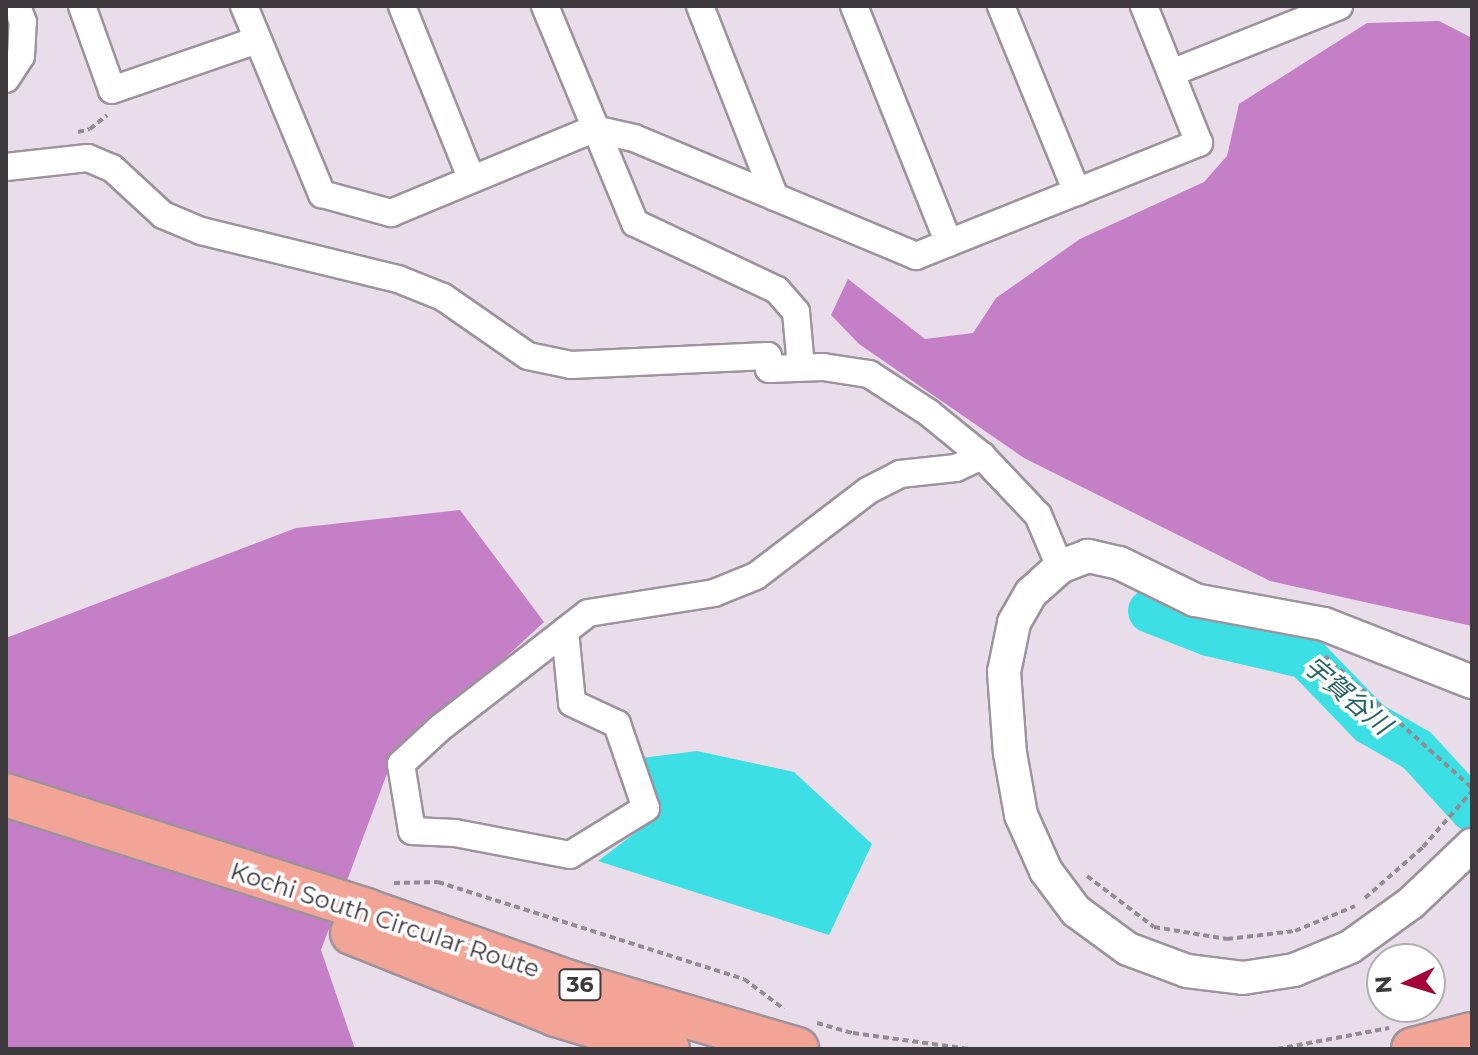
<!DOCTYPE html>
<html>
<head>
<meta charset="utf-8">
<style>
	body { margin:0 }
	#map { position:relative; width:1478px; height:1055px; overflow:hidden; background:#e8dde8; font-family:Montserrat,"Noto Sans JP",sans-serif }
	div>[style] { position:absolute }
	.forest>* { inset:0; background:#c57fc7 }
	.water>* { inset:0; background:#3cdfe4 }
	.river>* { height:44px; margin:-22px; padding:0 22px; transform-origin:22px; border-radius:22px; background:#3cdfe4 }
	.path>* { height:4px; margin-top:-2px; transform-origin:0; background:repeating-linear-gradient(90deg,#948c94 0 6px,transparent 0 10px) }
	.roads { filter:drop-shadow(2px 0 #9d939d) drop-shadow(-2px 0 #9d939d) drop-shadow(0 2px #9d939d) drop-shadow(0 -2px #9d939d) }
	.minor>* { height:26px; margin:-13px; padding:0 13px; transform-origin:13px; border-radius:13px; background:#fff }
	.tertiary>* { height:32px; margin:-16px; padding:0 16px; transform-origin:16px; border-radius:16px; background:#fff }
	.primary>* { height:42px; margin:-21px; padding:0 21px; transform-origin:21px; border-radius:21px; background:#f2a597 }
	span { translate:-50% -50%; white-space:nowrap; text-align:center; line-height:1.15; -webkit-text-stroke:7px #fff; paint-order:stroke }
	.shield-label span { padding:2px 6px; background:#fff; border:2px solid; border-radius:6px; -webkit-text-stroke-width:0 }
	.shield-label { font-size:22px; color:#3d393d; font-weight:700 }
	.street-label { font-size:24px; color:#3d393d }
	.water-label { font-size:26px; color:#246365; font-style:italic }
	.frame { position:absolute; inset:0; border:8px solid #3d393d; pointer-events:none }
	.north { position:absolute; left:1366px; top:943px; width:80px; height:80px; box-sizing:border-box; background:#fff; border:2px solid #b1b0b1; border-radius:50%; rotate:266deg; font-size:22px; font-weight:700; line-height:32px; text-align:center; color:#3d393d }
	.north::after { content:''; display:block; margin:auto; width:28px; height:36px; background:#a3053a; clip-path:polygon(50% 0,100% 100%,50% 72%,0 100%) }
</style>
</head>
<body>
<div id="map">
	<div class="forest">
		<div style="clip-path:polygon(1439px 21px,1472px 38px,1472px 626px,1270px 581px,1024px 458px,859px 344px,831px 315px,848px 279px,925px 339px,973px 333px,996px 298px,1080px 239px,1204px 182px,1227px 156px,1239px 104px,1367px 23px)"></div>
		<div style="clip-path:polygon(460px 510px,544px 622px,391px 763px,321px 950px,355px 1049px,6px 1049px,6px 638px,296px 528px)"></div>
	</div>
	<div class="water">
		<div style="clip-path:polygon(697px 751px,794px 772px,872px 844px,829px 935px,598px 861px,659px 815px,642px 758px)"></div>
	</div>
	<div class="river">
		<div style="left:1150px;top:611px;width:63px;rotate:21.3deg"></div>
		<div style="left:1209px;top:634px;width:100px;rotate:13.3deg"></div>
		<div style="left:1306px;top:657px;width:92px;rotate:45.9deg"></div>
		<div style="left:1370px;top:723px;width:54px;rotate:29.9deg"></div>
		<div style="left:1417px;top:750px;width:81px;rotate:47.5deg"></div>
	</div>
	<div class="path">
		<div style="left:78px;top:132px;width:12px;rotate:-14deg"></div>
		<div style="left:90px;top:129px;width:22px;rotate:-39deg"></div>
		<div style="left:1325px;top:656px;width:198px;rotate:41.9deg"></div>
		<div style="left:1087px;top:876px;width:84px;rotate:37.3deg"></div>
		<div style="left:1154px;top:927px;width:74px;rotate:9.3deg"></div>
		<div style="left:1227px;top:939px;width:68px;rotate:-6.7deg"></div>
		<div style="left:1295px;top:931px;width:65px;rotate:-22.6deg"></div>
		<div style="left:394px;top:883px;width:44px;rotate:-1.3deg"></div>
		<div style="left:438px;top:882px;width:321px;rotate:17.6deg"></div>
		<div style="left:744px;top:979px;width:50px;rotate:36.9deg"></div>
		<div style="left:1365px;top:898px;width:77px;rotate:-41.3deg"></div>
		<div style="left:1423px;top:847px;width:74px;rotate:-48.8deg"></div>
		<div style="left:817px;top:1023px;width:37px;rotate:16deg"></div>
		<div style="left:853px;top:1033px;width:117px;rotate:7.9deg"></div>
		<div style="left:1277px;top:1049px;width:114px;rotate:-10.6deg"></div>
	</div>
	<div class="roads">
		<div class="minor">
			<div style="left:82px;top:6px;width:89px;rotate:70.3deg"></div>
			<div style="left:112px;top:90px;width:153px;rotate:-19deg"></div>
			<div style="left:244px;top:6px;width:204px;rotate:67.5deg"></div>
			<div style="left:322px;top:194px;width:72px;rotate:15.4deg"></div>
			<div style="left:391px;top:213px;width:220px;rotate:-22.5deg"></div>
			<div style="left:594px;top:129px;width:41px;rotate:12.7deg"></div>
			<div style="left:634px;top:138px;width:306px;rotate:22.7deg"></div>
			<div style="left:916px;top:256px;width:305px;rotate:-21.8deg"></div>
			<div style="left:1199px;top:143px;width:148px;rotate:-111.9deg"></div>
			<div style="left:402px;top:6px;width:185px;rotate:68.1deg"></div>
			<div style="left:545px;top:6px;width:235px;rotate:67.5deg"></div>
			<div style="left:635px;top:223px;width:157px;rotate:25.3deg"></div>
			<div style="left:777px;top:290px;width:29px;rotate:49deg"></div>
			<div style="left:796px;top:312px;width:55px;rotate:84.8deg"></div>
			<div style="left:700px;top:6px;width:205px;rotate:68.6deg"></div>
			<div style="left:854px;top:6px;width:255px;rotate:68.2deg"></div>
			<div style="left:1001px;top:6px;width:201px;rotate:67.8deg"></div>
			<div style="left:1171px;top:73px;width:181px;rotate:-21.7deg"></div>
			<div style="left:6px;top:79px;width:27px;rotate:-57deg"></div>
			<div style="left:21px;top:56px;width:34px;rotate:-87deg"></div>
			<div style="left:23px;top:22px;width:17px;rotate:-111deg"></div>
			<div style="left:6px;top:167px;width:82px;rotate:-6.3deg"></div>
			<div style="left:88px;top:158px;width:26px;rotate:23deg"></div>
			<div style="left:112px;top:168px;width:69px;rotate:42.7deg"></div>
			<div style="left:163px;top:215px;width:41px;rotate:22.8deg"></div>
			<div style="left:201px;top:231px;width:203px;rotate:13.7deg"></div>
			<div style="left:398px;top:279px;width:48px;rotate:21.8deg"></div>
			<div style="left:443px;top:297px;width:103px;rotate:34.8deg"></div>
			<div style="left:528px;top:356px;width:44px;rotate:11.8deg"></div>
			<div style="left:571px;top:365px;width:197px;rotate:-2.6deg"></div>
			<div style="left:768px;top:356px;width:13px;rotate:86deg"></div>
			<div style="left:769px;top:369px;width:54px;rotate:-2.1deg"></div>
			<div style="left:823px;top:367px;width:47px;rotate:8.7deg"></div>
			<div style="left:869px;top:374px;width:72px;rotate:33deg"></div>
			<div style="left:929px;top:413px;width:68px;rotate:39.1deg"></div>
			<div style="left:982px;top:456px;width:81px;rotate:46.5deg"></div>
			<div style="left:1038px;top:515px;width:56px;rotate:67.1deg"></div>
			<div style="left:565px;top:631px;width:72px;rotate:84.4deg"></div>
			<div style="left:572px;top:703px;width:50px;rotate:25deg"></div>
			<div style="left:617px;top:724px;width:89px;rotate:71deg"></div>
			<div style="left:646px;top:808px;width:89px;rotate:148.3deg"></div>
			<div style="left:570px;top:855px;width:117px;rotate:-169.2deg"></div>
			<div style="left:455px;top:833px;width:43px;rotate:-177.3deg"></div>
			<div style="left:412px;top:831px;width:68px;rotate:-99.3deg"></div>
			<div style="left:401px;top:764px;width:53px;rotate:-42.7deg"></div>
			<div style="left:440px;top:728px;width:158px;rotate:-37.8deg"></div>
			<div style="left:565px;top:631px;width:29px;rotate:-38deg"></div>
			<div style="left:588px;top:613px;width:128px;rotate:-9deg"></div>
			<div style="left:714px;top:593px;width:45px;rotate:-22deg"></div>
			<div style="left:756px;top:576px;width:142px;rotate:-37.3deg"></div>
			<div style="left:869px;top:490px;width:35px;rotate:-27deg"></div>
			<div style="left:900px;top:474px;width:56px;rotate:-6.1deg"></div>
			<div style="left:956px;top:468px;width:29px;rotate:-25deg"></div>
		</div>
		<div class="tertiary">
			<div style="left:1472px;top:682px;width:159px;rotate:-158.6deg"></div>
			<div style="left:1324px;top:624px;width:131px;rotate:-169.5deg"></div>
			<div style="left:1195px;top:600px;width:85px;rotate:-154deg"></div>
			<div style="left:1119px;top:563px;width:32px;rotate:-167deg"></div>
			<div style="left:1088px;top:556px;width:30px;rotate:159deg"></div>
			<div style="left:1060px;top:567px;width:39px;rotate:138deg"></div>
			<div style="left:1031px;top:593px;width:34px;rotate:120deg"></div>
			<div style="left:1014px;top:623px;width:50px;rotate:101.5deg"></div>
			<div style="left:1004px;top:672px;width:81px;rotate:85.8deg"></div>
			<div style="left:1010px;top:753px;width:63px;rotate:79.9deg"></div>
			<div style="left:1021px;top:815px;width:61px;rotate:65.9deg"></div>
			<div style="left:1046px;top:871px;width:50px;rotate:53.1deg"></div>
			<div style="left:1076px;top:911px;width:64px;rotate:36.2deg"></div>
			<div style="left:1128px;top:949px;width:63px;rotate:20.4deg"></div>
			<div style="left:1187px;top:971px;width:56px;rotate:7.1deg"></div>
			<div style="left:1243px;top:978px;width:52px;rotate:-8.9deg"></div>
			<div style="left:1294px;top:970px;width:61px;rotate:-22.3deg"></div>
			<div style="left:1350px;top:947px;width:75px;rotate:-35.8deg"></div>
			<div style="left:1411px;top:903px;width:84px;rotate:-43.6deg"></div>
		</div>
		<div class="primary">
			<div style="left:6px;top:795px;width:378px;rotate:17.7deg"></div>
			<div style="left:366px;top:910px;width:212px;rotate:19.5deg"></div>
			<div style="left:566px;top:981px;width:241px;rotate:16.4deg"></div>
			<div style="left:352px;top:933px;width:220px;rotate:21.9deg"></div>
			<div style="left:556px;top:1015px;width:117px;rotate:16.9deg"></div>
			<div style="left:1413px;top:1049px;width:61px;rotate:-14.3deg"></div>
		</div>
	</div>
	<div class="shield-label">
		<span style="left:580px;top:985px">36</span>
	</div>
	<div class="street-label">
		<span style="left:385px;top:920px;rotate:18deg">Kochi South Circular Route</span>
	</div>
	<div class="water-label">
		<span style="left:1347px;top:696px;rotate:40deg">宇賀谷川</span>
	</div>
	<div class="frame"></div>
	<div class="north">N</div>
</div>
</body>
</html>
